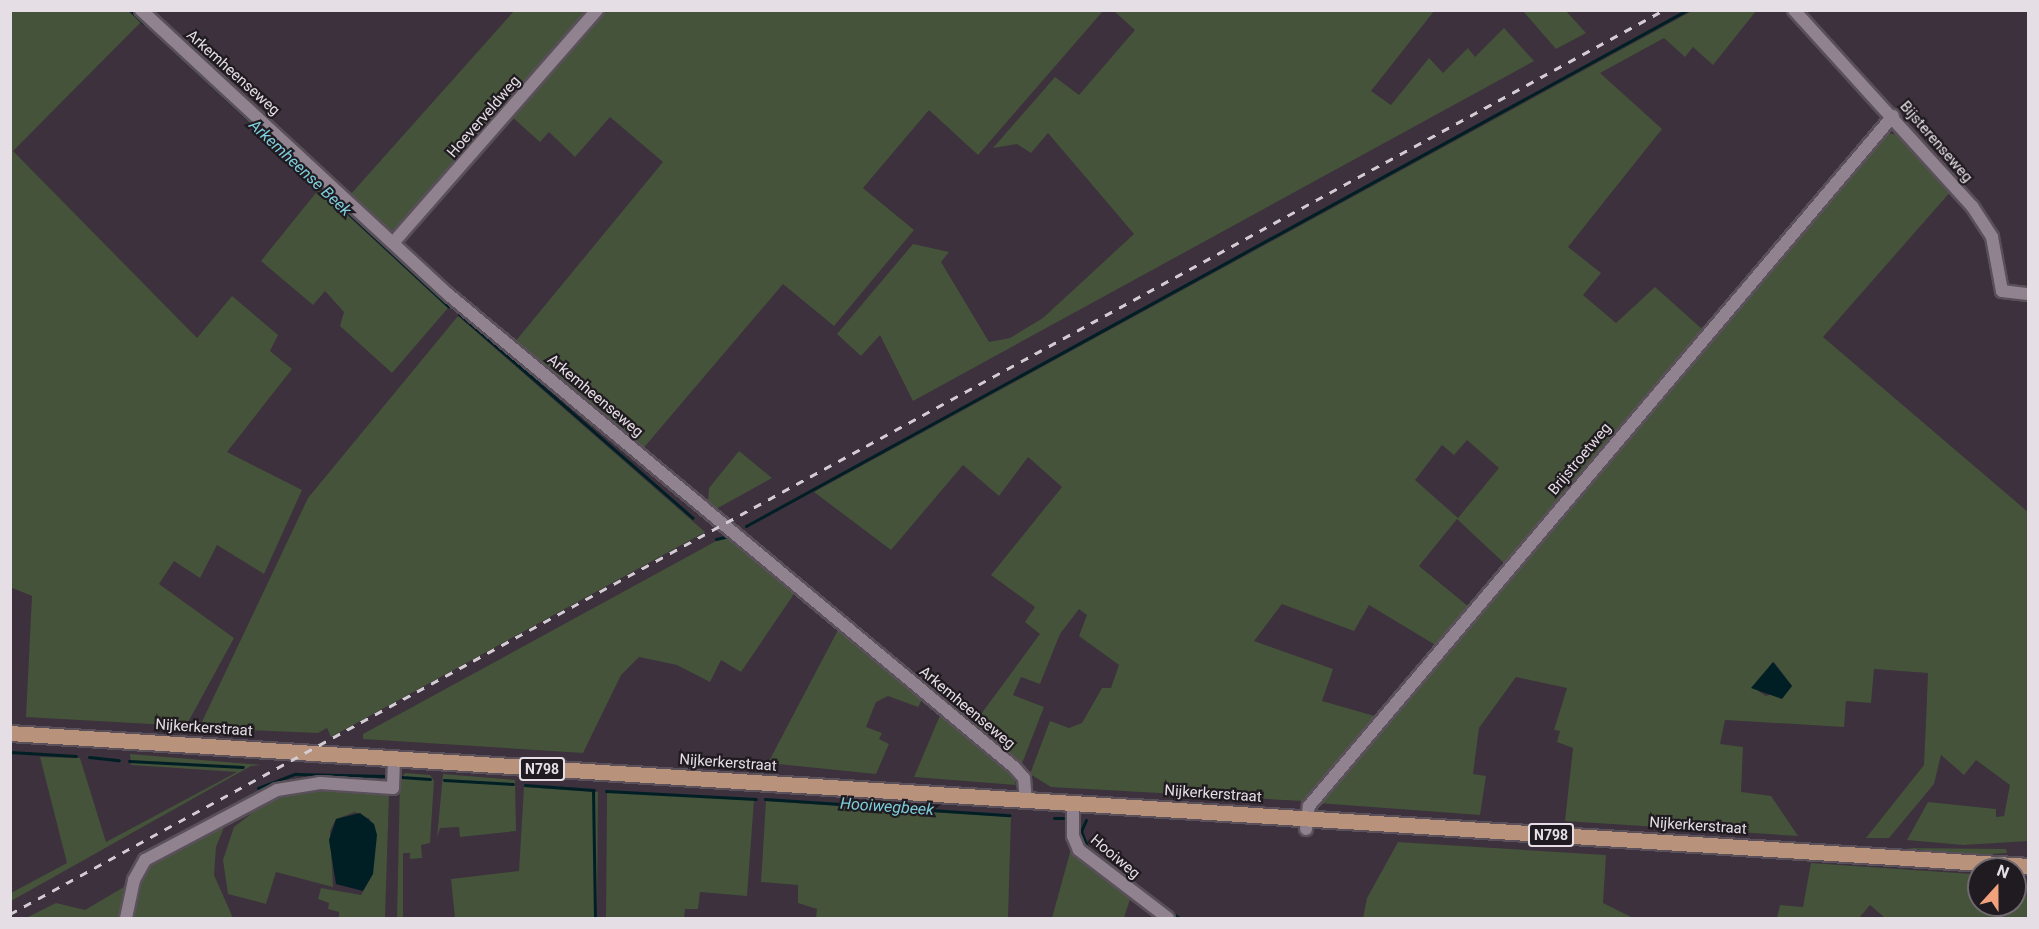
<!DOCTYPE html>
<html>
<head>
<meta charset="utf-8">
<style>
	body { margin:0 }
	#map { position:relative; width:2039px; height:929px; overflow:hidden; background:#3c313c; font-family:Roboto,sans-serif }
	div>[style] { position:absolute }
	.green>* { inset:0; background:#44533a }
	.water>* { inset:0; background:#001f25 }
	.stream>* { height:3px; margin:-1.5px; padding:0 1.5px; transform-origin:1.5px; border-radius:1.5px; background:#001f25 }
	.roads { filter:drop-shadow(2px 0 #595059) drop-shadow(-2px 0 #595059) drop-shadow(0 2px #595059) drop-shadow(0 -2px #595059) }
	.minor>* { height:12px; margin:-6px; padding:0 6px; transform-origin:6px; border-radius:6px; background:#90838f }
	.major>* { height:15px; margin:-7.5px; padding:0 7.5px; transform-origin:7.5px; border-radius:7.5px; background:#b9927c }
	.rail>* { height:3px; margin-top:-1.5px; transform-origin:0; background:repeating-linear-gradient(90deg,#d3ccd3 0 8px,transparent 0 16px) }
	span { translate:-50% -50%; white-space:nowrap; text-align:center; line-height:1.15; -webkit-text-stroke:4.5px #201b20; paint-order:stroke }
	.shield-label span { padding:2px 4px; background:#201b20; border:2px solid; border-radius:4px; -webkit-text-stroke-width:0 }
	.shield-label { font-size:14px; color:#e5dee5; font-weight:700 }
	.street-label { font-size:15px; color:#e5dee5 }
	.water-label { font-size:16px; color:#7dcddc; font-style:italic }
	.frame { position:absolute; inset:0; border:12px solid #e5dee5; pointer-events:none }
	.north { position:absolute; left:1967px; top:857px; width:60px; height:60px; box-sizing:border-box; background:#201b20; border:2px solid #6f696f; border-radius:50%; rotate:21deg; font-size:16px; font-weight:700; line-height:24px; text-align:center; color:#e5dee5 }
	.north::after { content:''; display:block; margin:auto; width:21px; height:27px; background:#f1a17c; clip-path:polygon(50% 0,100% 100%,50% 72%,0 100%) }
</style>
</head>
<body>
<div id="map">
	<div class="green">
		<div style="clip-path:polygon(10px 11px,128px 11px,141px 22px,13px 151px,197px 338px,232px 296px,278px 335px,270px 351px,292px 369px,227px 452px,302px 490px,264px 574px,217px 545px,200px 578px,174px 561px,159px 584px,234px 638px,186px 726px,26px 717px,32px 596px,10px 587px)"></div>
		<div style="clip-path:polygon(514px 11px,592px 11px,390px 233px,350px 195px)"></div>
		<div style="clip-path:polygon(604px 11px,1103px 11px,978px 155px,929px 110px,863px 188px,914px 230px,834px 326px,783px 284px,641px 451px,514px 343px,663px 162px,610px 117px,575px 157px,549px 132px,540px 142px,511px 116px)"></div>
		<div style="clip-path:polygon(1114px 11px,1434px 11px,1371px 91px,1391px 105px,1429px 58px,1443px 73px,1468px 48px,1475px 57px,1504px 28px,1534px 61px,913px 401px,880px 335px,861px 356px,837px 334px,913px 244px,949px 252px,941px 262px,989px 342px,1010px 338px,1043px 318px,1134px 234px,1048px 133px,1031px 153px,1017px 144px,993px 148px,1055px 77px,1079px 95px,1135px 30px)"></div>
		<div style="clip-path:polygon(1523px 11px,1566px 11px,1586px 33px,1556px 49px)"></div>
		<div style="clip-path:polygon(evenodd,1692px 11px,1756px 11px,1713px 65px,1693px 47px,1685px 57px,1664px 38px,1600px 73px,1662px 129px,1568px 247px,1601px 273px,1583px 295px,1616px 323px,1655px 287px,1702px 329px,1505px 564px,1457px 519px,1419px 566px,1469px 607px,1437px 646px,1369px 605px,1354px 631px,1282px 604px,1254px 641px,1333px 669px,1322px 701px,1378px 717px,1303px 801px,1051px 787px,1030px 774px,1050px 721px,1069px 728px,1082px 723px,1102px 688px,1111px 688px,1119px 665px,1079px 636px,1087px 615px,1079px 609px,1060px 634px,1040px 684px,1021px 677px,1013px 695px,1044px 707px,1021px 766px,973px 725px,1040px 634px,1025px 622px,1035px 607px,991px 575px,1062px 487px,1028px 457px,999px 496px,963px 465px,891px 550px,814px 492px,1692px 11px,1467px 440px,1499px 468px,1458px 518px,1415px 480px,1442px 445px,1454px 455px,1467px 440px)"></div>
		<div style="clip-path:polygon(evenodd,1885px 133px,1901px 135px,1952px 190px,1823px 337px,2028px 512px,2028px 841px,1963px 845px,1907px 840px,1928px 802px,1996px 809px,1996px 817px,2004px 816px,2010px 785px,1976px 760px,1964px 775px,1941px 755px,1934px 784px,1889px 838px,1866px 838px,1924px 765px,1926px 721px,1928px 673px,1874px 669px,1871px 703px,1846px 701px,1844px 727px,1725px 720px,1720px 744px,1743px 747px,1741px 792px,1771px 796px,1798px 836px,1565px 821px,1573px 748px,1557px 742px,1560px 731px,1554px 730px,1567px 688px,1516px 677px,1479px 728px,1473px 774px,1486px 776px,1480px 815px,1318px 803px,1885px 133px,1774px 662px,1792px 686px,1766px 696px,1758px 691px,1774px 662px)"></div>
		<div style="clip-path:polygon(319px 189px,448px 308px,392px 373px,340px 326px,344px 312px,325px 291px,313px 305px,261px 261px)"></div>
		<div style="clip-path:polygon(458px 316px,705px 532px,331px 737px,327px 728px,318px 733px,199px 728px,308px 498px)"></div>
		<div style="clip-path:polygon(739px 451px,772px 478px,716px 509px,708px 501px,709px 488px)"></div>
		<div style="clip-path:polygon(729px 534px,796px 591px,741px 672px,721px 660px,710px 682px,677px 665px,639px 657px,621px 675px,583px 753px,363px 739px,363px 734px)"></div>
		<div style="clip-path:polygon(839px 628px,923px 698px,918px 707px,888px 696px,876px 702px,866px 727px,882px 733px,879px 739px,889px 744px,876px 774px,768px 763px)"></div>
		<div style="clip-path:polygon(941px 713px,1012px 773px,1016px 785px,914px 777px)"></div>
		<div style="clip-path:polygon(130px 754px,262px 765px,251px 766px,11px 901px,11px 893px,67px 863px,40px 757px,80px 758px,106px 842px,237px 772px,131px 765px)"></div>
		<div style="clip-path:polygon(405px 773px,430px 775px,434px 781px,430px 843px,421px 845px,422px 858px,410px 859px,410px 853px,403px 853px,403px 918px,397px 918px,400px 779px)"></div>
		<div style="clip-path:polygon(443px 774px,515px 780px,516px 831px,460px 837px,459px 827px,440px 828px,437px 838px)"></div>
		<div style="clip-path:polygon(304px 787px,389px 794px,385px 918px,339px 917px,339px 912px,328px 909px,329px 903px,318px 899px,321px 888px,361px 895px,372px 875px,370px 819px,355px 812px,336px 819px,330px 831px,333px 887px,276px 872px,266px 904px,228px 894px,223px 860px,234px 827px,274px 796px)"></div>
		<div style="clip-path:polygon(524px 787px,598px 792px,597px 918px,455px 918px,451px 879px,519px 871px)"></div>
		<div style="clip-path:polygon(607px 792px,754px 800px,747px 896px,700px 892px,698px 909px,685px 909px,684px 918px,606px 918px)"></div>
		<div style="clip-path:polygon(766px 801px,1011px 817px,1008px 918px,816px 918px,817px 909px,798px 903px,798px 885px,761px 882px)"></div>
		<div style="clip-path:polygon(227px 820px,216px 847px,214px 875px,233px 918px,129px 918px,147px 864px)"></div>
		<div style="clip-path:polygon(1398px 842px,1606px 855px,1603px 903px,1633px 918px,1363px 918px,1367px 898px)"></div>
		<div style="clip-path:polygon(1904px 848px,2006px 849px,2007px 853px,1976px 855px)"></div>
		<div style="clip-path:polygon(1071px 849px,1130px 899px,1124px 918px,1052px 918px)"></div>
		<div style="clip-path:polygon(1811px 863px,1972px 874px,1979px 877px,1979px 905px,2015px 905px,2015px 886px,2028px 887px,2028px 918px,1885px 918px,1870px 905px,1859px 918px,1777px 918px,1780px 905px,1803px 907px)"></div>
		<div style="clip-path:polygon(129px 884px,121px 918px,26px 918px,56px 903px,85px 910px)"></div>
	</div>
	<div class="water">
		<div style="clip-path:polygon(1773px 662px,1792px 686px,1782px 699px,1751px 688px)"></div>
		<div style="clip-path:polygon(360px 813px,374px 824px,377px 835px,373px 874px,363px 891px,336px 884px,329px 840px,336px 819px)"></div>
	</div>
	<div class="stream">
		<div style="left:130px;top:10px;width:18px;rotate:45deg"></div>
		<div style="left:152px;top:30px;width:405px;rotate:43deg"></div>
		<div style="left:459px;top:314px;width:310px;rotate:41.1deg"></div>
		<div style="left:746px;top:526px;width:1073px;rotate:-28.74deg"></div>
		<div style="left:716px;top:539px;width:9px;rotate:-13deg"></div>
		<div style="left:10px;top:752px;width:66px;rotate:3.5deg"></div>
		<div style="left:89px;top:757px;width:30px;rotate:6deg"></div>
		<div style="left:129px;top:761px;width:114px;rotate:3deg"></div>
		<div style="left:401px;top:777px;width:29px;rotate:4deg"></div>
		<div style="left:444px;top:780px;width:69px;rotate:3.3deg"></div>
		<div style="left:525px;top:785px;width:69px;rotate:4.1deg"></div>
		<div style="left:258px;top:788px;width:40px;rotate:-21deg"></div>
		<div style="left:295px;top:774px;width:90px;rotate:1.3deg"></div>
		<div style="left:593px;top:790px;width:128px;rotate:89.1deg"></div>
		<div style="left:606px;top:791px;width:150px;rotate:3.1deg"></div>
		<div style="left:765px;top:799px;width:245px;rotate:3.8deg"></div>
		<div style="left:1054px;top:818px;width:9px"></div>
		<div style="left:1086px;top:820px;width:12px;rotate:114deg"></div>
		<div style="left:1081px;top:831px;width:17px;rotate:69deg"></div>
		<div style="left:1087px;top:847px;width:116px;rotate:37.7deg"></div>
	</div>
	<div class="roads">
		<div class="minor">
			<div style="left:141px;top:10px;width:420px;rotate:42.8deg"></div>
			<div style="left:449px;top:295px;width:736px;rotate:39.88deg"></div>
			<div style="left:1014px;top:767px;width:15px;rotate:48deg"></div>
			<div style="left:1024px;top:778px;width:22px;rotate:85deg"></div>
			<div style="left:1794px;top:10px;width:265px;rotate:47.8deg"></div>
			<div style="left:1972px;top:206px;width:37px;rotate:57deg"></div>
			<div style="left:1992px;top:237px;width:55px;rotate:79.5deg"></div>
			<div style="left:2002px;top:291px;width:26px;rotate:7deg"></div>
			<div style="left:393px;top:243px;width:310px;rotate:-48.8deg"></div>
			<div style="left:1073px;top:802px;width:34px;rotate:90deg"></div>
			<div style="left:1073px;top:836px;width:15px;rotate:67deg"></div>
			<div style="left:1079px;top:850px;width:112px;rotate:37.4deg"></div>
			<div style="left:1306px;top:829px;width:23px;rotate:-83deg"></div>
			<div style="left:1309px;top:806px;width:904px;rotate:-49.76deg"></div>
			<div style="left:126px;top:918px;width:39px;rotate:-78deg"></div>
			<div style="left:134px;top:880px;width:23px;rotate:-61deg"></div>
			<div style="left:145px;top:860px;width:149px;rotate:-27.9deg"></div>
			<div style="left:277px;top:790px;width:44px;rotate:-9.2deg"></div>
			<div style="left:320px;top:783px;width:73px;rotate:3.9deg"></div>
			<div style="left:393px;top:788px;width:29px;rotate:-88deg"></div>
		</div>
		<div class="major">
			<div style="left:10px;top:733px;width:2022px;rotate:3.77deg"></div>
		</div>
	</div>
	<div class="rail">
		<div style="left:10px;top:914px;width:1885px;rotate:-28.66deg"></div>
	</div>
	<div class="shield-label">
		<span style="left:542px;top:769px">N798</span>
		<span style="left:1551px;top:835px">N798</span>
	</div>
	<div class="street-label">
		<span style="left:233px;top:73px;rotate:42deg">Arkemheenseweg</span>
		<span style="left:484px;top:117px;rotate:-49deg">Hoeverveldweg</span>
		<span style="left:1936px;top:142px;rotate:49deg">Bijsterenseweg</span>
		<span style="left:595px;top:396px;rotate:40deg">Arkemheenseweg</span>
		<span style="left:1580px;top:459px;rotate:-50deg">Brijstroetweg</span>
		<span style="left:967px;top:708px;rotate:40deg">Arkemheenseweg</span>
		<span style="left:204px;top:728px;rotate:4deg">Nijkerkerstraat</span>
		<span style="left:728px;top:763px;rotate:4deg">Nijkerkerstraat</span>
		<span style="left:1213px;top:794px;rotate:4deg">Nijkerkerstraat</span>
		<span style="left:1698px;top:826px;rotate:4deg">Nijkerkerstraat</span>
		<span style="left:1115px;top:857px;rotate:40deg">Hooiweg</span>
	</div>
	<div class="water-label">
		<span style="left:300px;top:168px;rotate:43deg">Arkemheense Beek</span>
		<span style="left:887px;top:807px;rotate:4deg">Hooiwegbeek</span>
	</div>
	<div class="frame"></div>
	<div class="north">N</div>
</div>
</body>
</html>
